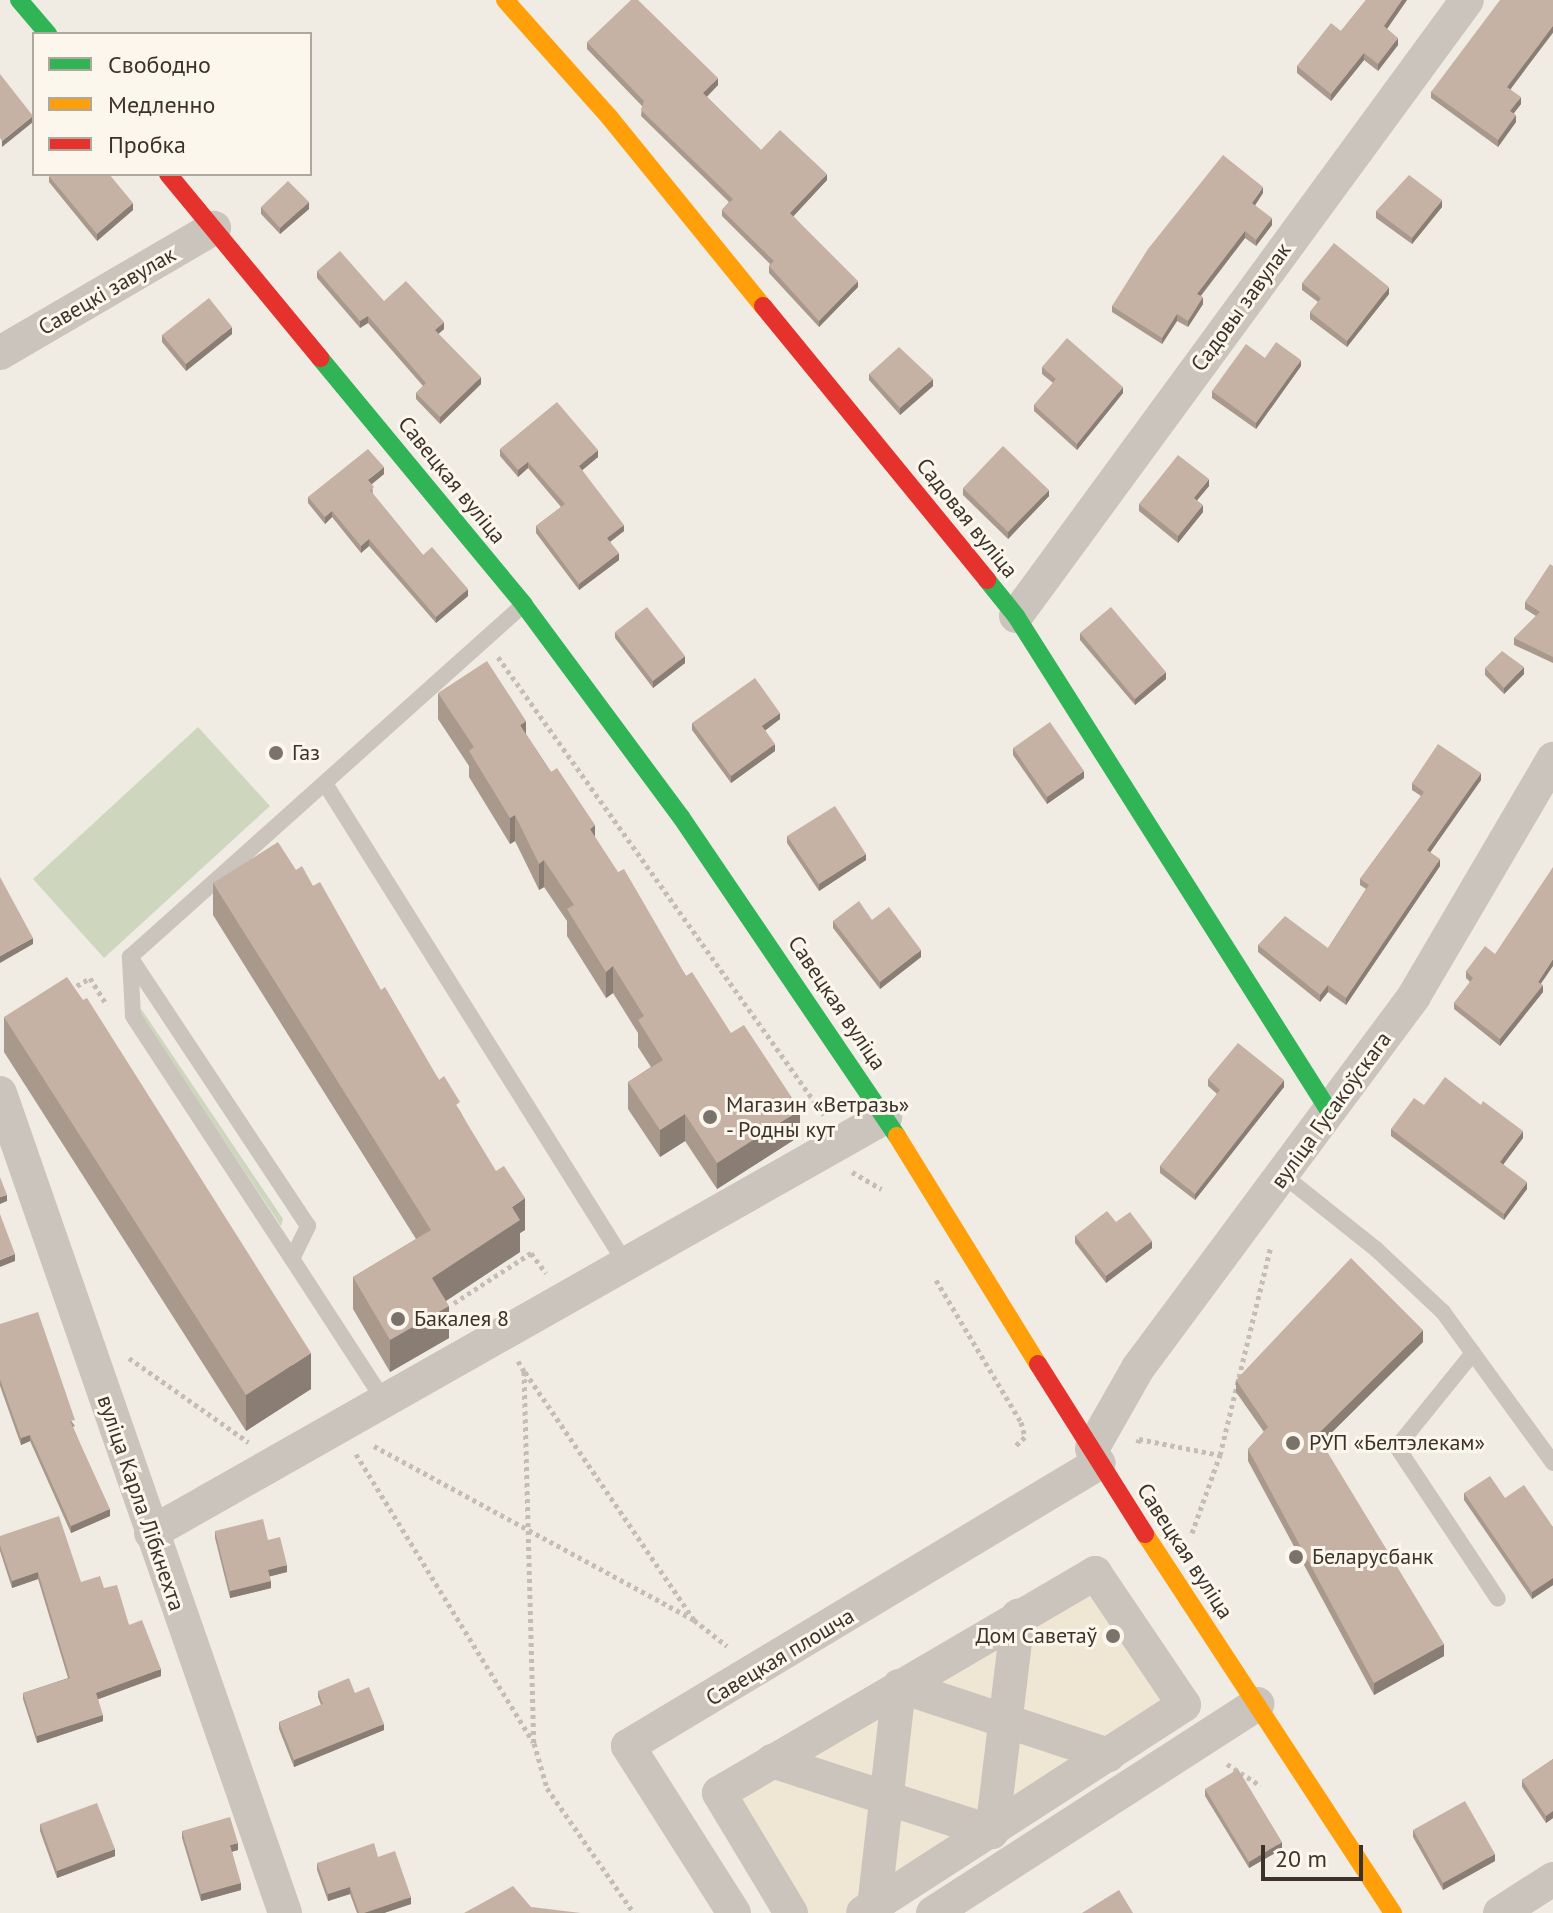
<!DOCTYPE html>
<html>
<head>
<meta charset="utf-8">
<style>
	body { margin:0 }
	#map { position:relative; width:1553px; height:1913px; overflow:hidden; background:#f0ece4; font-family:"PT Sans",sans-serif }
	div>[style] { position:absolute }
	.green>* { inset:0; background:#ced7be }
	.plaza>* { inset:0; background:#efe6d3 }
	.path>* { height:5px; margin-top:-2.5px; transform-origin:0; background:repeating-linear-gradient(90deg,#c3bdb5 0 4px,transparent 0 8px) }
	.lane>* { height:16px; margin:-8px; padding:0 8px; transform-origin:8px; border-radius:8px; background:#cac4bd }
	.street>* { height:34px; margin:-17px; padding:0 17px; transform-origin:17px; border-radius:17px; background:#cac4bd }
	.fast>* { height:18px; margin:-9px; padding:0 9px; transform-origin:9px; border-radius:9px; background:#30b455 }
	.slow>* { height:18px; margin:-9px; padding:0 9px; transform-origin:9px; border-radius:9px; background:#ff9f0a }
	.jam>* { height:18px; margin:-9px; padding:0 9px; transform-origin:9px; border-radius:9px; background:#e5322d }
	.wall>* { inset:0; background:#a9998d }
	.shaded-wall>* { inset:0; background:#8a7d73 }
	.building>* { inset:0; background:#c5b2a4 }
	.dots>* { width:22px; height:22px; translate:-50% -50%; box-sizing:border-box; border:4px solid #fcf7ed; border-radius:50% }
	span { translate:-50% -50%; white-space:nowrap; text-align:center; line-height:1.15; -webkit-text-stroke:6px #fcf7ed; paint-order:stroke }
	.street-label { font-size:22px; color:#3c322a }
	.poi-label { font-size:22px; color:#3c322a }
	.left { translate:0 -50%; text-align:left }
	.right { translate:-100% -50%; text-align:right }
	.legend { position:absolute; left:32px; top:32px; width:280px; height:144px; box-sizing:border-box; background:#fcf7ed; border:2px solid #afa89f; margin:0; padding:10px 14px; list-style:none; font-size:24px; color:#3c322a }
	.legend li { display:flex; align-items:center; gap:16px; height:40px }
	.legend b { width:40px; border:2px solid #afa89f }
	.scale { position:absolute; left:1261px; top:1845px; width:102px; height:36px; box-sizing:border-box; border:4px solid #3c322a; border-top:0; padding-left:10px; font-size:24px; line-height:28px; white-space:nowrap; color:#3c322a; -webkit-text-stroke:6px #fcf7ed; paint-order:stroke }
</style>
</head>
<body>
<div id="map">
	<div class="green">
		<div style="clip-path:polygon(198px 727px,270px 806px,104px 958px,33px 879px)"></div>
		<div style="clip-path:polygon(142px 1010px,283px 1219px,281px 1226px,138px 1011px)"></div>
	</div>
	<div class="plaza">
		<div style="clip-path:polygon(1095px 1573px,1184px 1705px,877px 1913px,779px 1913px,705px 1788px)"></div>
	</div>
	<div class="path">
		<div style="left:498px;top:657px;width:562px;rotate:54.56deg"></div>
		<div style="left:70px;top:990px;width:23px;rotate:-31deg"></div>
		<div style="left:90px;top:978px;width:32px;rotate:58deg"></div>
		<div style="left:852px;top:1172px;width:34px;rotate:30deg"></div>
		<div style="left:936px;top:1280px;width:165px;rotate:59.1deg"></div>
		<div style="left:1021px;top:1422px;width:16px;rotate:75deg"></div>
		<div style="left:1025px;top:1437px;width:16px;rotate:137deg"></div>
		<div style="left:454px;top:1303px;width:92px;rotate:-33deg"></div>
		<div style="left:531px;top:1253px;width:25px;rotate:53deg"></div>
		<div style="left:129px;top:1358px;width:146px;rotate:35.2deg"></div>
		<div style="left:518px;top:1361px;width:12px;rotate:59deg"></div>
		<div style="left:524px;top:1371px;width:372px;rotate:88.5deg"></div>
		<div style="left:534px;top:1743px;width:47px;rotate:73.9deg"></div>
		<div style="left:547px;top:1788px;width:152px;rotate:55.2deg"></div>
		<div style="left:525px;top:1372px;width:300px;rotate:55.7deg"></div>
		<div style="left:694px;top:1620px;width:42px;rotate:38.2deg"></div>
		<div style="left:1138px;top:1443px;width:4px;rotate:-76deg"></div>
		<div style="left:1139px;top:1439px;width:83px;rotate:11.2deg"></div>
		<div style="left:374px;top:1446px;width:364px;rotate:28.5deg"></div>
		<div style="left:356px;top:1454px;width:338px;rotate:58.4deg"></div>
		<div style="left:1192px;top:1533px;width:83px;rotate:-70.3deg"></div>
		<div style="left:1220px;top:1455px;width:215px;rotate:-76.3deg"></div>
		<div style="left:1227px;top:1764px;width:40px;rotate:32.9deg"></div>
	</div>
	<div class="lane">
		<div style="left:326px;top:785px;width:562px;rotate:57.95deg"></div>
		<div style="left:130px;top:960px;width:56px;rotate:86.9deg"></div>
		<div style="left:133px;top:1016px;width:290px;rotate:56.8deg"></div>
		<div style="left:1283px;top:1175px;width:120px;rotate:38.6deg"></div>
		<div style="left:1377px;top:1250px;width:91px;rotate:43.2deg"></div>
		<div style="left:1443px;top:1312px;width:187px;rotate:53.9deg"></div>
		<div style="left:1473px;top:1353px;width:121px;rotate:129deg"></div>
		<div style="left:1397px;top:1447px;width:182px;rotate:56.4deg"></div>
		<div style="left:383px;top:1399px;width:167px;rotate:-123deg"></div>
		<div style="left:292px;top:1259px;width:37px;rotate:-64deg"></div>
		<div style="left:308px;top:1226px;width:323px;rotate:-123.5deg"></div>
		<div style="left:130px;top:957px;width:526px;rotate:-41.84deg"></div>
	</div>
	<div class="street">
		<div style="left:0;top:353px;width:248px;rotate:-30.3deg"></div>
		<div style="left:1016px;top:616px;width:763px;rotate:-53.79deg"></div>
		<div style="left:0;top:1093px;width:868px;rotate:70.83deg"></div>
		<div style="left:1092px;top:1449px;width:93px;rotate:-60.4deg"></div>
		<div style="left:1138px;top:1368px;width:463px;rotate:-53.4deg"></div>
		<div style="left:1414px;top:996px;width:275px;rotate:-59.6deg"></div>
		<div style="left:151px;top:1533px;width:844px;rotate:-29.54deg"></div>
		<div style="left:772px;top:1761px;width:231px;rotate:17.9deg"></div>
		<div style="left:992px;top:1832px;width:218px;rotate:-83.1deg"></div>
		<div style="left:874px;top:1907px;width:222px;rotate:-83.5deg"></div>
		<div style="left:899px;top:1686px;width:221px;rotate:18.2deg"></div>
		<div style="left:734px;top:1913px;width:198px;rotate:-122.4deg"></div>
		<div style="left:628px;top:1746px;width:549px;rotate:-31deg"></div>
		<div style="left:791px;top:1913px;width:140px;rotate:-121deg"></div>
		<div style="left:719px;top:1793px;width:436px;rotate:-30.3deg"></div>
		<div style="left:1095px;top:1573px;width:159px;rotate:56deg"></div>
		<div style="left:1184px;top:1705px;width:382px;rotate:147.1deg"></div>
		<div style="left:933px;top:1913px;width:386px;rotate:-32.8deg"></div>
		<div style="left:1500px;top:1913px;width:63px;rotate:-32.7deg"></div>
	</div>
	<div class="fast">
		<div style="left:19px;top:0;width:45px;rotate:49.5deg"></div>
		<div style="left:320px;top:358px;width:320px;rotate:50.4deg"></div>
		<div style="left:524px;top:605px;width:264px;rotate:53.5deg"></div>
		<div style="left:681px;top:817px;width:385px;rotate:55.9deg"></div>
		<div style="left:987px;top:580px;width:46px;rotate:51.1deg"></div>
		<div style="left:1016px;top:616px;width:586px;rotate:57.69deg"></div>
	</div>
	<div class="slow">
		<div style="left:505px;top:0;width:158px;rotate:48.3deg"></div>
		<div style="left:610px;top:118px;width:242px;rotate:50.9deg"></div>
		<div style="left:897px;top:1136px;width:268px;rotate:58.3deg"></div>
		<div style="left:1145px;top:1534px;width:453px;rotate:56.8deg"></div>
	</div>
	<div class="jam">
		<div style="left:168px;top:174px;width:239px;rotate:50.4deg"></div>
		<div style="left:763px;top:306px;width:354px;rotate:50.7deg"></div>
		<div style="left:1038px;top:1364px;width:201px;rotate:57.8deg"></div>
	</div>
	<div class="wall">
		<div style="clip-path:polygon(1366px 0,1407px 0,1387px 29px,1398px 45px,1378px 71px,1364px 60px,1331px 101px,1297px 73px,1297px 66px,1341px 31px)"></div>
		<div style="clip-path:polygon(1553px 0,1553px 33px,1510px 89px,1521px 104px,1514px 113px,1516px 122px,1498px 147px,1431px 98px,1431px 92px)"></div>
		<div style="clip-path:polygon(587px 42px,718px 85px,707px 97px,761px 150px,827px 180px,793px 216px,858px 287px,819px 327px,769px 273px,769px 266px,770px 264px,722px 216px,722px 210px,729px 202px,641px 116px,642px 106px,587px 49px)"></div>
		<div style="clip-path:polygon(49px 176px,133px 210px,97px 241px,49px 182px)"></div>
		<div style="clip-path:polygon(1263px 193px,1255px 205px,1272px 225px,1256px 246px,1245px 238px,1201px 296px,1203px 304px,1188px 327px,1177px 321px,1162px 344px,1112px 312px,1112px 306px)"></div>
		<div style="clip-path:polygon(261px 207px,309px 209px,280px 234px,261px 214px)"></div>
		<div style="clip-path:polygon(1442px 207px,1412px 244px,1376px 218px,1376px 211px)"></div>
		<div style="clip-path:polygon(317px 271px,444px 329px,438px 334px,481px 384px,440px 424px,416px 399px,416px 393px,423px 386px,368px 323px,360px 328px,317px 278px)"></div>
		<div style="clip-path:polygon(1302px 283px,1389px 294px,1347px 347px,1310px 319px,1310px 312px,1318px 302px,1302px 290px)"></div>
		<div style="clip-path:polygon(232px 334px,186px 371px,162px 342px,162px 335px)"></div>
		<div style="clip-path:polygon(1265px 358px,1301px 366px,1256px 429px,1212px 398px,1212px 391px)"></div>
		<div style="clip-path:polygon(1042px 367px,1123px 393px,1077px 450px,1034px 411px,1034px 405px,1053px 383px,1042px 374px)"></div>
		<div style="clip-path:polygon(869px 374px,933px 386px,900px 415px,869px 380px)"></div>
		<div style="clip-path:polygon(500px 449px,598px 457px,582px 470px,624px 531px,610px 542px,619px 560px,579px 590px,536px 533px,536px 526px,561px 507px,528px 468px,518px 477px,500px 456px)"></div>
		<div style="clip-path:polygon(384px 474px,372px 484px,373px 494px,423px 555px,468px 596px,436px 623px,369px 546px,361px 553px,332px 517px,325px 524px,308px 503px,308px 497px)"></div>
		<div style="clip-path:polygon(1209px 486px,1197px 500px,1203px 512px,1178px 543px,1139px 511px,1139px 504px)"></div>
		<div style="clip-path:polygon(963px 488px,1049px 496px,1008px 539px,963px 495px)"></div>
		<div style="clip-path:polygon(1553px 566px,1553px 663px,1514px 645px,1514px 638px,1536px 616px,1525px 609px,1525px 602px)"></div>
		<div style="clip-path:polygon(615px 632px,685px 663px,653px 688px,615px 638px)"></div>
		<div style="clip-path:polygon(1080px 633px,1166px 679px,1135px 705px,1080px 640px)"></div>
		<div style="clip-path:polygon(1485px 668px,1524px 674px,1504px 694px,1485px 675px)"></div>
		<div style="clip-path:polygon(438px 693px,526px 734px,686px 976px,800px 1136px,717px 1189px,685px 1141px,660px 1157px,628px 1109px,628px 1082px,651px 1067px,638px 1047px,638px 1033px,613px 993px,606px 998px,567px 936px,567px 921px,544px 887px,539px 890px,515px 841px,510px 844px,469px 777px,469px 766px,438px 719px)"></div>
		<div style="clip-path:polygon(780px 719px,765px 730px,775px 751px,731px 783px,692px 730px,692px 723px)"></div>
		<div style="clip-path:polygon(1013px 748px,1084px 778px,1047px 804px,1013px 755px)"></div>
		<div style="clip-path:polygon(1481px 780px,1430px 852px,1440px 866px,1346px 1005px,1328px 992px,1320px 1002px,1258px 952px,1258px 945px,1328px 948px,1366px 889px,1360px 885px,1360px 879px,1421px 796px,1412px 790px,1412px 783px)"></div>
		<div style="clip-path:polygon(787px 836px,866px 860px,819px 891px,787px 843px)"></div>
		<div style="clip-path:polygon(296px 870px,313px 886px,439px 1080px,460px 1111px,525px 1230px,520px 1233px,520px 1252px,446px 1301px,449px 1338px,390px 1372px,353px 1309px,353px 1277px,416px 1239px,213px 915px,213px 883px)"></div>
		<div style="clip-path:polygon(872px 920px,921px 957px,880px 989px,833px 928px,833px 921px)"></div>
		<div style="clip-path:polygon(1495px 954px,1541px 984px,1543px 992px,1500px 1046px,1454px 1009px,1454px 1003px,1470px 982px,1466px 978px,1466px 971px)"></div>
		<div style="clip-path:polygon(4px 1017px,311px 1389px,246px 1431px,4px 1052px)"></div>
		<div style="clip-path:polygon(1208px 1079px,1284px 1087px,1195px 1200px,1160px 1173px,1160px 1166px,1217px 1094px,1208px 1086px)"></div>
		<div style="clip-path:polygon(1424px 1105px,1523px 1138px,1503px 1164px,1527px 1189px,1504px 1220px,1391px 1136px,1391px 1129px)"></div>
		<div style="clip-path:polygon(1116px 1222px,1152px 1248px,1106px 1283px,1075px 1243px,1075px 1236px)"></div>
		<div style="clip-path:polygon(0 1324px,75px 1426px,73px 1427px,110px 1516px,71px 1533px,30px 1441px,21px 1445px,0 1386px)"></div>
		<div style="clip-path:polygon(1423px 1342px,1321px 1443px,1444px 1656px,1374px 1695px,1248px 1461px,1248px 1449px,1264px 1432px,1236px 1392px,1236px 1380px)"></div>
		<div style="clip-path:polygon(1464px 1493px,1505px 1498px,1553px 1527px,1553px 1585px,1532px 1599px,1464px 1500px)"></div>
		<div style="clip-path:polygon(215px 1531px,268px 1540px,287px 1572px,269px 1576px,271px 1588px,230px 1598px,215px 1538px)"></div>
		<div style="clip-path:polygon(0 1536px,81px 1582px,104px 1588px,129px 1625px,161px 1676px,98px 1699px,103px 1721px,37px 1743px,23px 1699px,23px 1693px,68px 1678px,38px 1579px,12px 1588px,0 1551px)"></div>
		<div style="clip-path:polygon(318px 1691px,355px 1693px,384px 1730px,294px 1767px,279px 1729px,279px 1722px,321px 1705px,318px 1697px)"></div>
		<div style="clip-path:polygon(1553px 1759px,1553px 1818px,1546px 1823px,1522px 1787px,1522px 1780px)"></div>
		<div style="clip-path:polygon(1205px 1789px,1282px 1849px,1249px 1868px,1205px 1796px)"></div>
		<div style="clip-path:polygon(40px 1824px,115px 1856px,57px 1878px,40px 1831px)"></div>
		<div style="clip-path:polygon(1413px 1830px,1495px 1861px,1443px 1890px,1413px 1837px)"></div>
		<div style="clip-path:polygon(182px 1831px,238px 1850px,232px 1852px,241px 1890px,201px 1901px,182px 1838px)"></div>
		<div style="clip-path:polygon(378px 1857px,411px 1904px,384px 1913px,357px 1913px,350px 1894px,328px 1901px,317px 1870px,317px 1863px)"></div>
	</div>
	<div class="shaded-wall">
		<div style="clip-path:polygon(1402px 0,1407px 0,1384px 33px,1384px 26px)"></div>
		<div style="clip-path:polygon(1553px 26px,1553px 32px,1507px 94px,1507px 87px)"></div>
		<div style="clip-path:polygon(1398px 38px,1398px 45px,1378px 71px,1378px 64px)"></div>
		<div style="clip-path:polygon(1364px 53px,1364px 60px,1331px 101px,1331px 94px)"></div>
		<div style="clip-path:polygon(718px 78px,718px 85px,703px 100px,703px 93px)"></div>
		<div style="clip-path:polygon(1521px 97px,1521px 104px,1510px 118px,1510px 111px)"></div>
		<div style="clip-path:polygon(1516px 115px,1516px 122px,1498px 147px,1498px 140px)"></div>
		<div style="clip-path:polygon(33px 116px,33px 122px,2px 147px,2px 141px)"></div>
		<div style="clip-path:polygon(827px 174px,827px 180px,790px 220px,790px 213px)"></div>
		<div style="clip-path:polygon(1263px 187px,1263px 193px,1252px 210px,1252px 203px)"></div>
		<div style="clip-path:polygon(1442px 200px,1442px 207px,1412px 244px,1412px 238px)"></div>
		<div style="clip-path:polygon(309px 202px,309px 209px,280px 234px,280px 228px)"></div>
		<div style="clip-path:polygon(133px 203px,133px 210px,97px 241px,97px 234px)"></div>
		<div style="clip-path:polygon(1272px 218px,1272px 225px,1256px 246px,1256px 240px)"></div>
		<div style="clip-path:polygon(1245px 231px,1245px 238px,1197px 300px,1197px 294px)"></div>
		<div style="clip-path:polygon(858px 281px,858px 287px,819px 327px,819px 321px)"></div>
		<div style="clip-path:polygon(1389px 287px,1389px 294px,1347px 347px,1347px 341px)"></div>
		<div style="clip-path:polygon(1203px 297px,1203px 304px,1188px 327px,1188px 321px)"></div>
		<div style="clip-path:polygon(1177px 314px,1177px 321px,1162px 344px,1162px 338px)"></div>
		<div style="clip-path:polygon(368px 316px,368px 323px,360px 328px,360px 321px)"></div>
		<div style="clip-path:polygon(444px 322px,444px 329px,435px 337px,435px 330px)"></div>
		<div style="clip-path:polygon(232px 327px,232px 334px,186px 371px,186px 364px)"></div>
		<div style="clip-path:polygon(1301px 360px,1301px 366px,1256px 429px,1256px 423px)"></div>
		<div style="clip-path:polygon(481px 377px,481px 384px,440px 424px,440px 417px)"></div>
		<div style="clip-path:polygon(933px 379px,933px 386px,900px 415px,900px 408px)"></div>
		<div style="clip-path:polygon(1123px 387px,1123px 393px,1077px 450px,1077px 444px)"></div>
		<div style="clip-path:polygon(598px 450px,598px 457px,579px 473px,579px 466px)"></div>
		<div style="clip-path:polygon(528px 462px,528px 468px,518px 477px,518px 470px)"></div>
		<div style="clip-path:polygon(384px 467px,384px 474px,368px 487px,368px 480px)"></div>
		<div style="clip-path:polygon(1209px 479px,1209px 486px,1194px 504px,1194px 498px)"></div>
		<div style="clip-path:polygon(1049px 490px,1049px 496px,1008px 539px,1008px 532px)"></div>
		<div style="clip-path:polygon(1203px 505px,1203px 512px,1178px 543px,1178px 536px)"></div>
		<div style="clip-path:polygon(332px 511px,332px 517px,325px 524px,325px 517px)"></div>
		<div style="clip-path:polygon(624px 525px,624px 531px,607px 544px,607px 538px)"></div>
		<div style="clip-path:polygon(369px 539px,369px 546px,361px 553px,361px 546px)"></div>
		<div style="clip-path:polygon(619px 553px,619px 560px,579px 590px,579px 584px)"></div>
		<div style="clip-path:polygon(468px 589px,468px 596px,436px 623px,436px 617px)"></div>
		<div style="clip-path:polygon(685px 656px,685px 663px,653px 688px,653px 681px)"></div>
		<div style="clip-path:polygon(1524px 667px,1524px 674px,1504px 694px,1504px 688px)"></div>
		<div style="clip-path:polygon(1166px 672px,1166px 679px,1135px 705px,1135px 699px)"></div>
		<div style="clip-path:polygon(780px 713px,780px 719px,762px 733px,762px 726px)"></div>
		<div style="clip-path:polygon(526px 721px,526px 748px,520px 725px)"></div>
		<div style="clip-path:polygon(775px 744px,775px 751px,731px 783px,731px 776px)"></div>
		<div style="clip-path:polygon(1084px 771px,1084px 778px,1047px 804px,1047px 797px)"></div>
		<div style="clip-path:polygon(1481px 773px,1481px 780px,1427px 857px,1427px 850px)"></div>
		<div style="clip-path:polygon(515px 815px,515px 841px,510px 844px,510px 818px)"></div>
		<div style="clip-path:polygon(595px 825px,595px 852px,590px 829px)"></div>
		<div style="clip-path:polygon(866px 854px,866px 860px,819px 891px,819px 884px)"></div>
		<div style="clip-path:polygon(1440px 859px,1440px 866px,1346px 1005px,1346px 998px)"></div>
		<div style="clip-path:polygon(544px 860px,544px 887px,539px 890px,539px 864px)"></div>
		<div style="clip-path:polygon(33px 938px,33px 944px,0 963px,0 956px)"></div>
		<div style="clip-path:polygon(921px 950px,921px 957px,880px 989px,880px 982px)"></div>
		<div style="clip-path:polygon(1553px 959px,1553px 966px,1538px 988px,1538px 982px)"></div>
		<div style="clip-path:polygon(613px 966px,613px 993px,606px 998px,606px 972px)"></div>
		<div style="clip-path:polygon(1328px 985px,1328px 992px,1320px 1002px,1320px 995px)"></div>
		<div style="clip-path:polygon(1543px 985px,1543px 992px,1500px 1046px,1500px 1039px)"></div>
		<div style="clip-path:polygon(1284px 1080px,1284px 1087px,1195px 1200px,1195px 1194px)"></div>
		<div style="clip-path:polygon(800px 1110px,800px 1136px,717px 1189px,717px 1163px)"></div>
		<div style="clip-path:polygon(685px 1114px,685px 1141px,660px 1157px,660px 1130px)"></div>
		<div style="clip-path:polygon(1523px 1131px,1523px 1138px,1500px 1169px,1500px 1162px)"></div>
		<div style="clip-path:polygon(1527px 1182px,1527px 1189px,1504px 1220px,1504px 1214px)"></div>
		<div style="clip-path:polygon(7px 1195px,7px 1201px,0 1204px,0 1197px)"></div>
		<div style="clip-path:polygon(525px 1198px,525px 1230px,520px 1233px,520px 1252px,432px 1310px,432px 1278px,512px 1207px)"></div>
		<div style="clip-path:polygon(1152px 1241px,1152px 1248px,1106px 1283px,1106px 1276px)"></div>
		<div style="clip-path:polygon(15px 1254px,15px 1261px,0 1267px,0 1260px)"></div>
		<div style="clip-path:polygon(449px 1306px,449px 1338px,390px 1372px,390px 1340px)"></div>
		<div style="clip-path:polygon(1423px 1330px,1423px 1342px,1317px 1447px,1317px 1435px)"></div>
		<div style="clip-path:polygon(311px 1353px,311px 1389px,246px 1431px,246px 1395px)"></div>
		<div style="clip-path:polygon(30px 1435px,30px 1441px,21px 1445px,21px 1438px)"></div>
		<div style="clip-path:polygon(110px 1509px,110px 1516px,71px 1533px,71px 1526px)"></div>
		<div style="clip-path:polygon(287px 1565px,287px 1572px,268px 1577px,268px 1570px)"></div>
		<div style="clip-path:polygon(38px 1572px,38px 1579px,12px 1588px,12px 1581px)"></div>
		<div style="clip-path:polygon(1553px 1578px,1553px 1585px,1532px 1599px,1532px 1592px)"></div>
		<div style="clip-path:polygon(271px 1581px,271px 1588px,230px 1598px,230px 1591px)"></div>
		<div style="clip-path:polygon(1444px 1644px,1444px 1656px,1374px 1695px,1374px 1683px)"></div>
		<div style="clip-path:polygon(161px 1669px,161px 1676px,96px 1700px,96px 1693px)"></div>
		<div style="clip-path:polygon(103px 1715px,103px 1721px,37px 1743px,37px 1736px)"></div>
		<div style="clip-path:polygon(384px 1724px,384px 1730px,294px 1767px,294px 1760px)"></div>
		<div style="clip-path:polygon(1553px 1811px,1553px 1818px,1546px 1823px,1546px 1816px)"></div>
		<div style="clip-path:polygon(1282px 1842px,1282px 1849px,1249px 1868px,1249px 1862px)"></div>
		<div style="clip-path:polygon(238px 1843px,238px 1850px,230px 1852px,230px 1845px)"></div>
		<div style="clip-path:polygon(115px 1849px,115px 1856px,57px 1878px,57px 1871px)"></div>
		<div style="clip-path:polygon(1495px 1854px,1495px 1861px,1443px 1890px,1443px 1883px)"></div>
		<div style="clip-path:polygon(241px 1883px,241px 1890px,201px 1901px,201px 1894px)"></div>
		<div style="clip-path:polygon(350px 1887px,350px 1894px,328px 1901px,328px 1894px)"></div>
		<div style="clip-path:polygon(411px 1897px,411px 1904px,384px 1913px,364px 1913px)"></div>
	</div>
	<div class="building">
		<div style="clip-path:polygon(631px 0,638px 0,718px 78px,703px 93px,761px 150px,780px 130px,827px 174px,790px 213px,858px 281px,819px 321px,769px 266px,774px 261px,722px 210px,733px 199px,641px 110px,644px 101px,587px 42px)"></div>
		<div style="clip-path:polygon(1366px 0,1402px 0,1384px 26px,1398px 38px,1378px 64px,1364px 53px,1331px 94px,1297px 66px,1331px 23px,1341px 31px)"></div>
		<div style="clip-path:polygon(1500px 0,1553px 0,1553px 26px,1507px 87px,1521px 97px,1510px 111px,1516px 115px,1498px 140px,1431px 92px)"></div>
		<div style="clip-path:polygon(0 74px,33px 116px,2px 141px,0 138px)"></div>
		<div style="clip-path:polygon(1223px 155px,1263px 187px,1252px 203px,1272px 218px,1256px 240px,1245px 231px,1197px 294px,1203px 297px,1188px 321px,1177px 314px,1162px 338px,1112px 306px,1148px 249px)"></div>
		<div style="clip-path:polygon(50px 174px,109px 174px,133px 203px,97px 234px,49px 176px)"></div>
		<div style="clip-path:polygon(1409px 175px,1442px 200px,1412px 238px,1376px 211px)"></div>
		<div style="clip-path:polygon(288px 181px,309px 202px,280px 228px,261px 207px)"></div>
		<div style="clip-path:polygon(1334px 243px,1389px 287px,1347px 341px,1310px 312px,1321px 298px,1302px 283px)"></div>
		<div style="clip-path:polygon(340px 251px,384px 301px,406px 281px,444px 322px,435px 330px,481px 377px,440px 417px,416px 393px,426px 383px,368px 316px,360px 321px,317px 271px)"></div>
		<div style="clip-path:polygon(209px 298px,232px 327px,186px 364px,162px 335px)"></div>
		<div style="clip-path:polygon(1067px 338px,1123px 387px,1077px 444px,1034px 405px,1056px 379px,1042px 367px)"></div>
		<div style="clip-path:polygon(1276px 342px,1301px 360px,1256px 423px,1212px 391px,1246px 344px,1265px 358px)"></div>
		<div style="clip-path:polygon(899px 347px,933px 379px,900px 408px,869px 374px)"></div>
		<div style="clip-path:polygon(557px 402px,598px 450px,579px 466px,624px 525px,607px 538px,619px 553px,579px 584px,536px 526px,565px 504px,528px 462px,518px 470px,500px 449px)"></div>
		<div style="clip-path:polygon(1003px 446px,1049px 490px,1008px 532px,963px 488px)"></div>
		<div style="clip-path:polygon(368px 449px,384px 467px,368px 480px,374px 487px,370px 490px,423px 555px,432px 547px,468px 589px,436px 617px,369px 539px,361px 546px,332px 511px,325px 517px,308px 497px)"></div>
		<div style="clip-path:polygon(1178px 455px,1209px 479px,1194px 498px,1203px 505px,1178px 536px,1139px 504px)"></div>
		<div style="clip-path:polygon(1550px 564px,1553px 566px,1553px 657px,1514px 638px,1540px 612px,1525px 602px)"></div>
		<div style="clip-path:polygon(647px 607px,685px 656px,653px 681px,615px 632px)"></div>
		<div style="clip-path:polygon(1111px 607px,1166px 672px,1135px 699px,1080px 633px)"></div>
		<div style="clip-path:polygon(1502px 651px,1524px 667px,1504px 688px,1485px 668px)"></div>
		<div style="clip-path:polygon(487px 661px,526px 721px,520px 725px,551px 772px,557px 768px,595px 825px,590px 829px,618px 872px,624px 869px,686px 976px,692px 972px,731px 1033px,744px 1025px,800px 1110px,717px 1163px,685px 1114px,660px 1130px,628px 1082px,663px 1060px,638px 1020px,644px 1016px,613px 966px,606px 972px,567px 909px,574px 905px,544px 860px,539px 864px,515px 815px,510px 818px,469px 751px,474px 747px,438px 693px)"></div>
		<div style="clip-path:polygon(755px 678px,780px 713px,762px 726px,775px 744px,731px 776px,692px 723px)"></div>
		<div style="clip-path:polygon(1050px 722px,1084px 771px,1047px 797px,1013px 748px)"></div>
		<div style="clip-path:polygon(1438px 744px,1481px 773px,1427px 850px,1440px 859px,1346px 998px,1328px 985px,1320px 995px,1258px 945px,1285px 916px,1328px 948px,1369px 885px,1360px 879px,1424px 792px,1412px 783px)"></div>
		<div style="clip-path:polygon(835px 806px,866px 854px,819px 884px,787px 836px)"></div>
		<div style="clip-path:polygon(278px 842px,296px 870px,302px 866px,313px 886px,320px 882px,381px 990px,385px 987px,439px 1080px,444px 1076px,460px 1102px,456px 1105px,496px 1171px,504px 1166px,525px 1198px,512px 1207px,520px 1220px,432px 1278px,449px 1306px,390px 1340px,353px 1277px,431px 1230px,213px 883px)"></div>
		<div style="clip-path:polygon(1553px 867px,1553px 959px,1538px 982px,1543px 985px,1500px 1039px,1454px 1003px,1473px 978px,1466px 971px,1485px 946px,1495px 954px)"></div>
		<div style="clip-path:polygon(0 877px,33px 938px,0 956px)"></div>
		<div style="clip-path:polygon(859px 901px,872px 920px,889px 907px,921px 950px,880px 982px,833px 921px)"></div>
		<div style="clip-path:polygon(67px 977px,83px 1000px,87px 998px,311px 1353px,246px 1395px,4px 1017px)"></div>
		<div style="clip-path:polygon(1238px 1043px,1284px 1080px,1195px 1194px,1160px 1166px,1220px 1090px,1208px 1079px)"></div>
		<div style="clip-path:polygon(1445px 1077px,1481px 1105px,1483px 1101px,1523px 1131px,1500px 1162px,1527px 1182px,1504px 1214px,1391px 1129px,1414px 1098px,1424px 1105px)"></div>
		<div style="clip-path:polygon(0 1177px,7px 1195px,0 1197px)"></div>
		<div style="clip-path:polygon(1107px 1211px,1116px 1222px,1130px 1212px,1152px 1241px,1106px 1276px,1075px 1236px)"></div>
		<div style="clip-path:polygon(0 1214px,15px 1254px,0 1260px)"></div>
		<div style="clip-path:polygon(1351px 1258px,1423px 1330px,1317px 1435px,1444px 1644px,1374px 1683px,1248px 1449px,1268px 1427px,1236px 1380px)"></div>
		<div style="clip-path:polygon(38px 1312px,75px 1420px,70px 1421px,110px 1509px,71px 1526px,30px 1435px,21px 1438px,0 1379px,0 1324px)"></div>
		<div style="clip-path:polygon(1490px 1476px,1505px 1498px,1524px 1485px,1553px 1527px,1553px 1578px,1532px 1592px,1464px 1493px)"></div>
		<div style="clip-path:polygon(59px 1516px,81px 1582px,100px 1576px,104px 1588px,117px 1585px,129px 1625px,142px 1620px,161px 1669px,96px 1693px,103px 1715px,37px 1736px,23px 1693px,70px 1678px,38px 1572px,12px 1581px,0 1545px,0 1536px)"></div>
		<div style="clip-path:polygon(263px 1519px,268px 1540px,280px 1537px,287px 1565px,268px 1570px,271px 1581px,230px 1591px,215px 1531px)"></div>
		<div style="clip-path:polygon(349px 1678px,355px 1693px,369px 1687px,384px 1724px,294px 1760px,279px 1722px,323px 1704px,318px 1691px)"></div>
		<div style="clip-path:polygon(1553px 1759px,1553px 1811px,1546px 1816px,1522px 1780px)"></div>
		<div style="clip-path:polygon(1238px 1769px,1282px 1842px,1249px 1862px,1205px 1789px)"></div>
		<div style="clip-path:polygon(1465px 1801px,1495px 1854px,1443px 1883px,1413px 1830px)"></div>
		<div style="clip-path:polygon(97px 1803px,115px 1849px,57px 1871px,40px 1824px)"></div>
		<div style="clip-path:polygon(230px 1817px,238px 1843px,230px 1845px,241px 1883px,201px 1894px,182px 1831px)"></div>
		<div style="clip-path:polygon(374px 1843px,378px 1857px,395px 1851px,411px 1897px,364px 1913px,359px 1913px,350px 1887px,328px 1894px,317px 1863px)"></div>
		<div style="clip-path:polygon(513px 1886px,531px 1907px,581px 1913px,464px 1913px)"></div>
		<div style="clip-path:polygon(1119px 1890px,1133px 1913px,1082px 1913px)"></div>
	</div>
	<div class="dots">
		<div style="left:276px;top:753px;background:#7b736b"></div>
		<div style="left:710px;top:1117px;background:#7b736b"></div>
		<div style="left:398px;top:1319px;background:#7b736b"></div>
		<div style="left:1293px;top:1443px;background:#7b736b"></div>
		<div style="left:1296px;top:1557px;background:#7b736b"></div>
		<div style="left:1113px;top:1636px;background:#7b736b"></div>
	</div>
	<div class="street-label">
		<span style="left:107px;top:291px;rotate:-30deg">Савецкі завулак</span>
		<span style="left:1241px;top:307px;rotate:-54deg">Садовы завулак</span>
		<span style="left:452px;top:480px;rotate:51deg">Савецкая вуліца</span>
		<span style="left:967px;top:518px;rotate:51deg">Садовая вуліца</span>
		<span style="left:837px;top:1003px;rotate:56deg">Савецкая вуліца</span>
		<span style="left:1331px;top:1110px;rotate:-54deg">вуліца Гусакоўскага</span>
		<span style="left:141px;top:1503px;rotate:71deg">вуліца Карла Лібкнехта</span>
		<span style="left:1185px;top:1551px;rotate:57deg">Савецкая вуліца</span>
		<span style="left:780px;top:1657px;rotate:-31deg">Савецкая плошча</span>
	</div>
	<div class="poi-label">
		<span class="left" style="left:292px;top:753px">Газ</span>
		<span class="left" style="left:726px;top:1117px">Магазин «Ветразь»<br>- Родны кут</span>
		<span class="left" style="left:414px;top:1319px">Бакалея 8</span>
		<span class="left" style="left:1309px;top:1443px">РУП «Белтэлекам»</span>
		<span class="left" style="left:1312px;top:1557px">Беларусбанк</span>
		<span class="right" style="left:1097px;top:1636px">Дом Саветаў</span>
	</div>
	<ul class="legend">
	<li><b style="height:10px;background:#30b455"></b>Свободно</li>
	<li><b style="height:10px;background:#ff9f0a"></b>Медленно</li>
	<li><b style="height:10px;background:#e5322d"></b>Пробка</li>
	</ul>
	<div class="scale">20 m</div>
</div>
</body>
</html>
